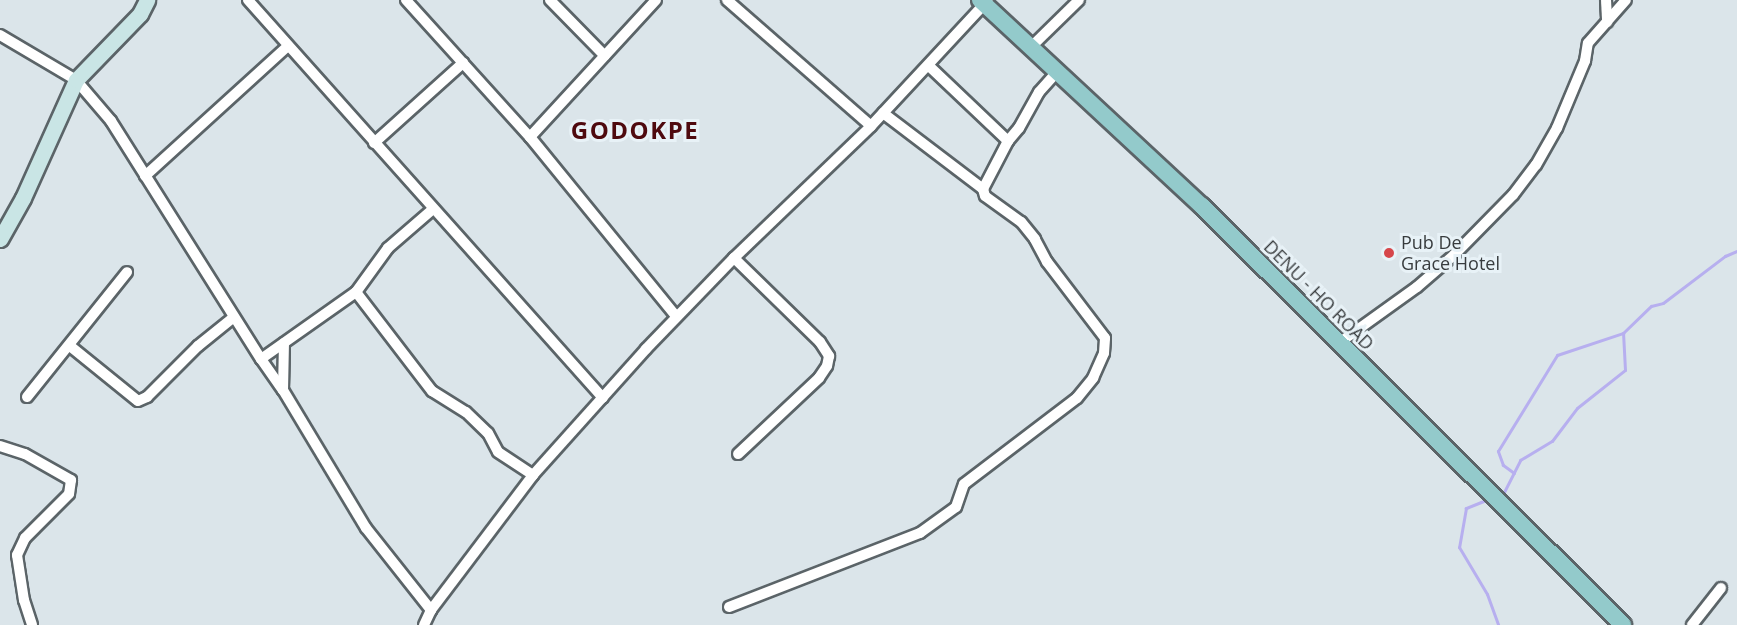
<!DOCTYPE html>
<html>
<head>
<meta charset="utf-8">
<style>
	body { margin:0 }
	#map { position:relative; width:1737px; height:625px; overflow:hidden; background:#dbe5ea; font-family:"Open Sans",sans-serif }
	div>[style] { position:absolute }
	.stream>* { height:3px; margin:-1.5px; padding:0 1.5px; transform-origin:1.5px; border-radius:1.5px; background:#b7afef }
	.roads { filter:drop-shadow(2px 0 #5b6468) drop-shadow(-2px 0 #5b6468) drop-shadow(0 2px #5b6468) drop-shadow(0 -2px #5b6468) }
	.street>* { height:10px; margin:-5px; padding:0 5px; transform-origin:5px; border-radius:5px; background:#fff }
	.secondary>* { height:15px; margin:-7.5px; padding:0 7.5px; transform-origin:7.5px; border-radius:7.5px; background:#c9e5e5 }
	.primary>* { height:16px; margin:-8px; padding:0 8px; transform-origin:8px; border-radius:8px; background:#93cacb }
	.dots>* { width:16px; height:16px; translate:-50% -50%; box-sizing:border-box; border:3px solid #e8f2f7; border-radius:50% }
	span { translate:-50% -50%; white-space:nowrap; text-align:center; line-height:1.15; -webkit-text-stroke:6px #e8f2f7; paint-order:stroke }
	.poi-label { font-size:18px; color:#383c3e }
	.left { translate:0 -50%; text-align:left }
	.street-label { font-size:18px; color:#383c3e }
	.district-label { font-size:24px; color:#4f0a0f; font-weight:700; letter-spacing:1.5px }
</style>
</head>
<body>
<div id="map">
	<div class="stream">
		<div style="left:1514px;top:473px;width:14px;rotate:-144deg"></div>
		<div style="left:1503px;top:465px;width:15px;rotate:-110deg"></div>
		<div style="left:1498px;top:451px;width:113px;rotate:-58.4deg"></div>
		<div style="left:1557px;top:355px;width:70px;rotate:-18.4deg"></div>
		<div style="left:1504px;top:492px;width:36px;rotate:-63deg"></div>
		<div style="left:1520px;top:460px;width:37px;rotate:-31deg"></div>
		<div style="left:1552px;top:441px;width:41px;rotate:-52.9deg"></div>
		<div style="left:1577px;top:408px;width:61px;rotate:-38.4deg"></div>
		<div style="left:1625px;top:370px;width:37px;rotate:-93deg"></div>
		<div style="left:1623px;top:333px;width:39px;rotate:-44deg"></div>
		<div style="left:1651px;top:306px;width:12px;rotate:-14deg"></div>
		<div style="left:1663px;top:303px;width:78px;rotate:-37.2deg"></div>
		<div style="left:1725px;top:256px;width:13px;rotate:-23deg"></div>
		<div style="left:1486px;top:500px;width:22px;rotate:158deg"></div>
		<div style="left:1466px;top:508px;width:40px;rotate:100deg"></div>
		<div style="left:1459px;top:547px;width:55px;rotate:59.2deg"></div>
		<div style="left:1487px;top:594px;width:33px;rotate:70deg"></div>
	</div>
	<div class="roads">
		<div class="street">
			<div style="left:248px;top:0;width:533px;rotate:48.27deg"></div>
			<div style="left:406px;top:0;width:185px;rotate:47.9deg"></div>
			<div style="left:530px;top:137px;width:232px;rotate:50.8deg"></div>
			<div style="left:550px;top:0;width:78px;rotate:45.5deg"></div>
			<div style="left:727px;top:0;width:191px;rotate:41.2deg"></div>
			<div style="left:1606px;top:0;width:22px;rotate:87deg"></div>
			<div style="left:0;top:35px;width:88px;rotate:30.6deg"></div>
			<div style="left:76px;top:80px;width:54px;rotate:49.5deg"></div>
			<div style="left:111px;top:121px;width:281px;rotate:57.8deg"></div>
			<div style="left:261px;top:359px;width:38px;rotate:55deg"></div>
			<div style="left:283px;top:390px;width:161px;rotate:59deg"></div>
			<div style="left:366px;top:528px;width:105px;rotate:51.6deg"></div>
			<div style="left:1031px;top:47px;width:67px;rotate:-44.4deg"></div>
			<div style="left:929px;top:66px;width:109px;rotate:43.5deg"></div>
			<div style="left:883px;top:113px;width:126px;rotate:37.2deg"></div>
			<div style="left:530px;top:137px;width:186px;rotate:-47.4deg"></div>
			<div style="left:374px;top:143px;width:120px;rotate:-42deg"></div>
			<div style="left:145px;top:176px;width:193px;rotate:-42.3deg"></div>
			<div style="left:433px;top:209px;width:60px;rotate:139.1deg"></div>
			<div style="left:388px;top:248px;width:54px;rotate:126deg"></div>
			<div style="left:356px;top:292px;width:125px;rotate:52.5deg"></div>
			<div style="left:432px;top:391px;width:40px;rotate:32deg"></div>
			<div style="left:466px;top:412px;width:30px;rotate:44deg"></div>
			<div style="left:488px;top:433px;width:21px;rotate:62deg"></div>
			<div style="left:498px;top:452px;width:42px;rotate:33.3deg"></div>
			<div style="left:734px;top:258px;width:120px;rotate:44.3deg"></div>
			<div style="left:820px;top:342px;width:17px;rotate:57deg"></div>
			<div style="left:829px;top:356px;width:10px;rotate:101deg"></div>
			<div style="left:827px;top:366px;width:14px;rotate:124deg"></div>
			<div style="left:819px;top:378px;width:111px;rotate:136.8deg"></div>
			<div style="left:1339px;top:343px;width:96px;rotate:-35.7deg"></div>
			<div style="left:1417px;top:287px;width:49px;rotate:-40.9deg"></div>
			<div style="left:1454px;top:255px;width:84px;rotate:-45.5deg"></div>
			<div style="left:1513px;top:195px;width:38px;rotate:-53deg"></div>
			<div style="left:1536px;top:165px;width:43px;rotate:-60.4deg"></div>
			<div style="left:1557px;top:128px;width:73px;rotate:-67.3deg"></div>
			<div style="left:1585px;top:61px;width:18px;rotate:-81deg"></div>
			<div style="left:1588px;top:43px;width:57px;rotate:-48.5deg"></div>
			<div style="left:70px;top:346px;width:87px;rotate:39deg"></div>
			<div style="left:138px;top:401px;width:10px;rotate:-24deg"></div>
			<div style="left:147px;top:397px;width:72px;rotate:-45deg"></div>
			<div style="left:198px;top:346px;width:46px;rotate:-38.9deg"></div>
			<div style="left:261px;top:359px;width:116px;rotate:-35.2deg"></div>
			<div style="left:283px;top:390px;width:47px;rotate:-88.8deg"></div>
			<div style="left:27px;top:397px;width:160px;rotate:-51.3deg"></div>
			<div style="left:0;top:446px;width:26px;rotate:18deg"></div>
			<div style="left:25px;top:454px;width:53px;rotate:29.5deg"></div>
			<div style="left:71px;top:480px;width:14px;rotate:98deg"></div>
			<div style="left:69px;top:494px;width:62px;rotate:135deg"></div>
			<div style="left:25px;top:538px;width:19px;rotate:115deg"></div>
			<div style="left:17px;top:555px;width:46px;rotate:81.2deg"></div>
			<div style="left:24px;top:600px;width:26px;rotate:72deg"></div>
			<div style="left:729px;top:607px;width:205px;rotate:-21.2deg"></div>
			<div style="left:920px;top:533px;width:44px;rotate:-35.8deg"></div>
			<div style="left:956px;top:507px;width:24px;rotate:-71deg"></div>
			<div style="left:964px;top:484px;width:142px;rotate:-37.3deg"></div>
			<div style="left:1077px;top:398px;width:26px;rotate:-51deg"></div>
			<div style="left:1093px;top:378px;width:27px;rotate:-66deg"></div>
			<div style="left:1104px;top:353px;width:15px;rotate:-86deg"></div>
			<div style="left:1105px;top:338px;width:96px;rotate:-127.3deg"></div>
			<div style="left:1047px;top:262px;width:26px;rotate:-118deg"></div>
			<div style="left:1035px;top:239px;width:22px;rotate:-129deg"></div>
			<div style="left:1021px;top:222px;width:44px;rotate:-144.2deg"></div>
			<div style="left:985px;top:196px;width:7px;rotate:-106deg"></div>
			<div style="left:983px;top:189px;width:54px;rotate:-62.5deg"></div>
			<div style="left:1008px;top:141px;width:17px;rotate:-50deg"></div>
			<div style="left:1019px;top:128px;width:41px;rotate:-60.9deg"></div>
			<div style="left:1039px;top:92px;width:28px;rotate:-48deg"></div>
			<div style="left:424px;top:625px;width:17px;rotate:-65deg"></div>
			<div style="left:431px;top:610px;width:169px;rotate:-52.9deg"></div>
			<div style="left:533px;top:475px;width:169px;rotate:-48.1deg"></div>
			<div style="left:646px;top:349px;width:127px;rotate:-46deg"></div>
			<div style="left:734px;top:258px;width:190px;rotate:-43.9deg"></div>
			<div style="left:871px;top:126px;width:171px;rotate:-47.1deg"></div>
			<div style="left:1692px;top:625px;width:47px;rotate:-51.9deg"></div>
		</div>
		<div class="secondary">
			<div style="left:0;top:239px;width:47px;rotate:-60.7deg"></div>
			<div style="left:23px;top:198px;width:129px;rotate:-65.8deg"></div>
			<div style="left:76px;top:80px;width:92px;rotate:-45.9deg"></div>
			<div style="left:140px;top:14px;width:16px;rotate:-63deg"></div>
		</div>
		<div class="primary">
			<div style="left:980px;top:0;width:303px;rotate:42.9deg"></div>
			<div style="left:1202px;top:206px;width:594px;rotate:44.86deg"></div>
		</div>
	</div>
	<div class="dots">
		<div style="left:1389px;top:253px;background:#d6464a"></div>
	</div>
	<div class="poi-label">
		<span class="left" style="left:1401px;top:253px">Pub De<br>Grace Hotel</span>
	</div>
	<div class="street-label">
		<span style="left:1319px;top:295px;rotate:45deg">DENU - HO ROAD</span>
	</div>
	<div class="district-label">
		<span style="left:635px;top:130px">GODOKPE</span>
	</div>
</div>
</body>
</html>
